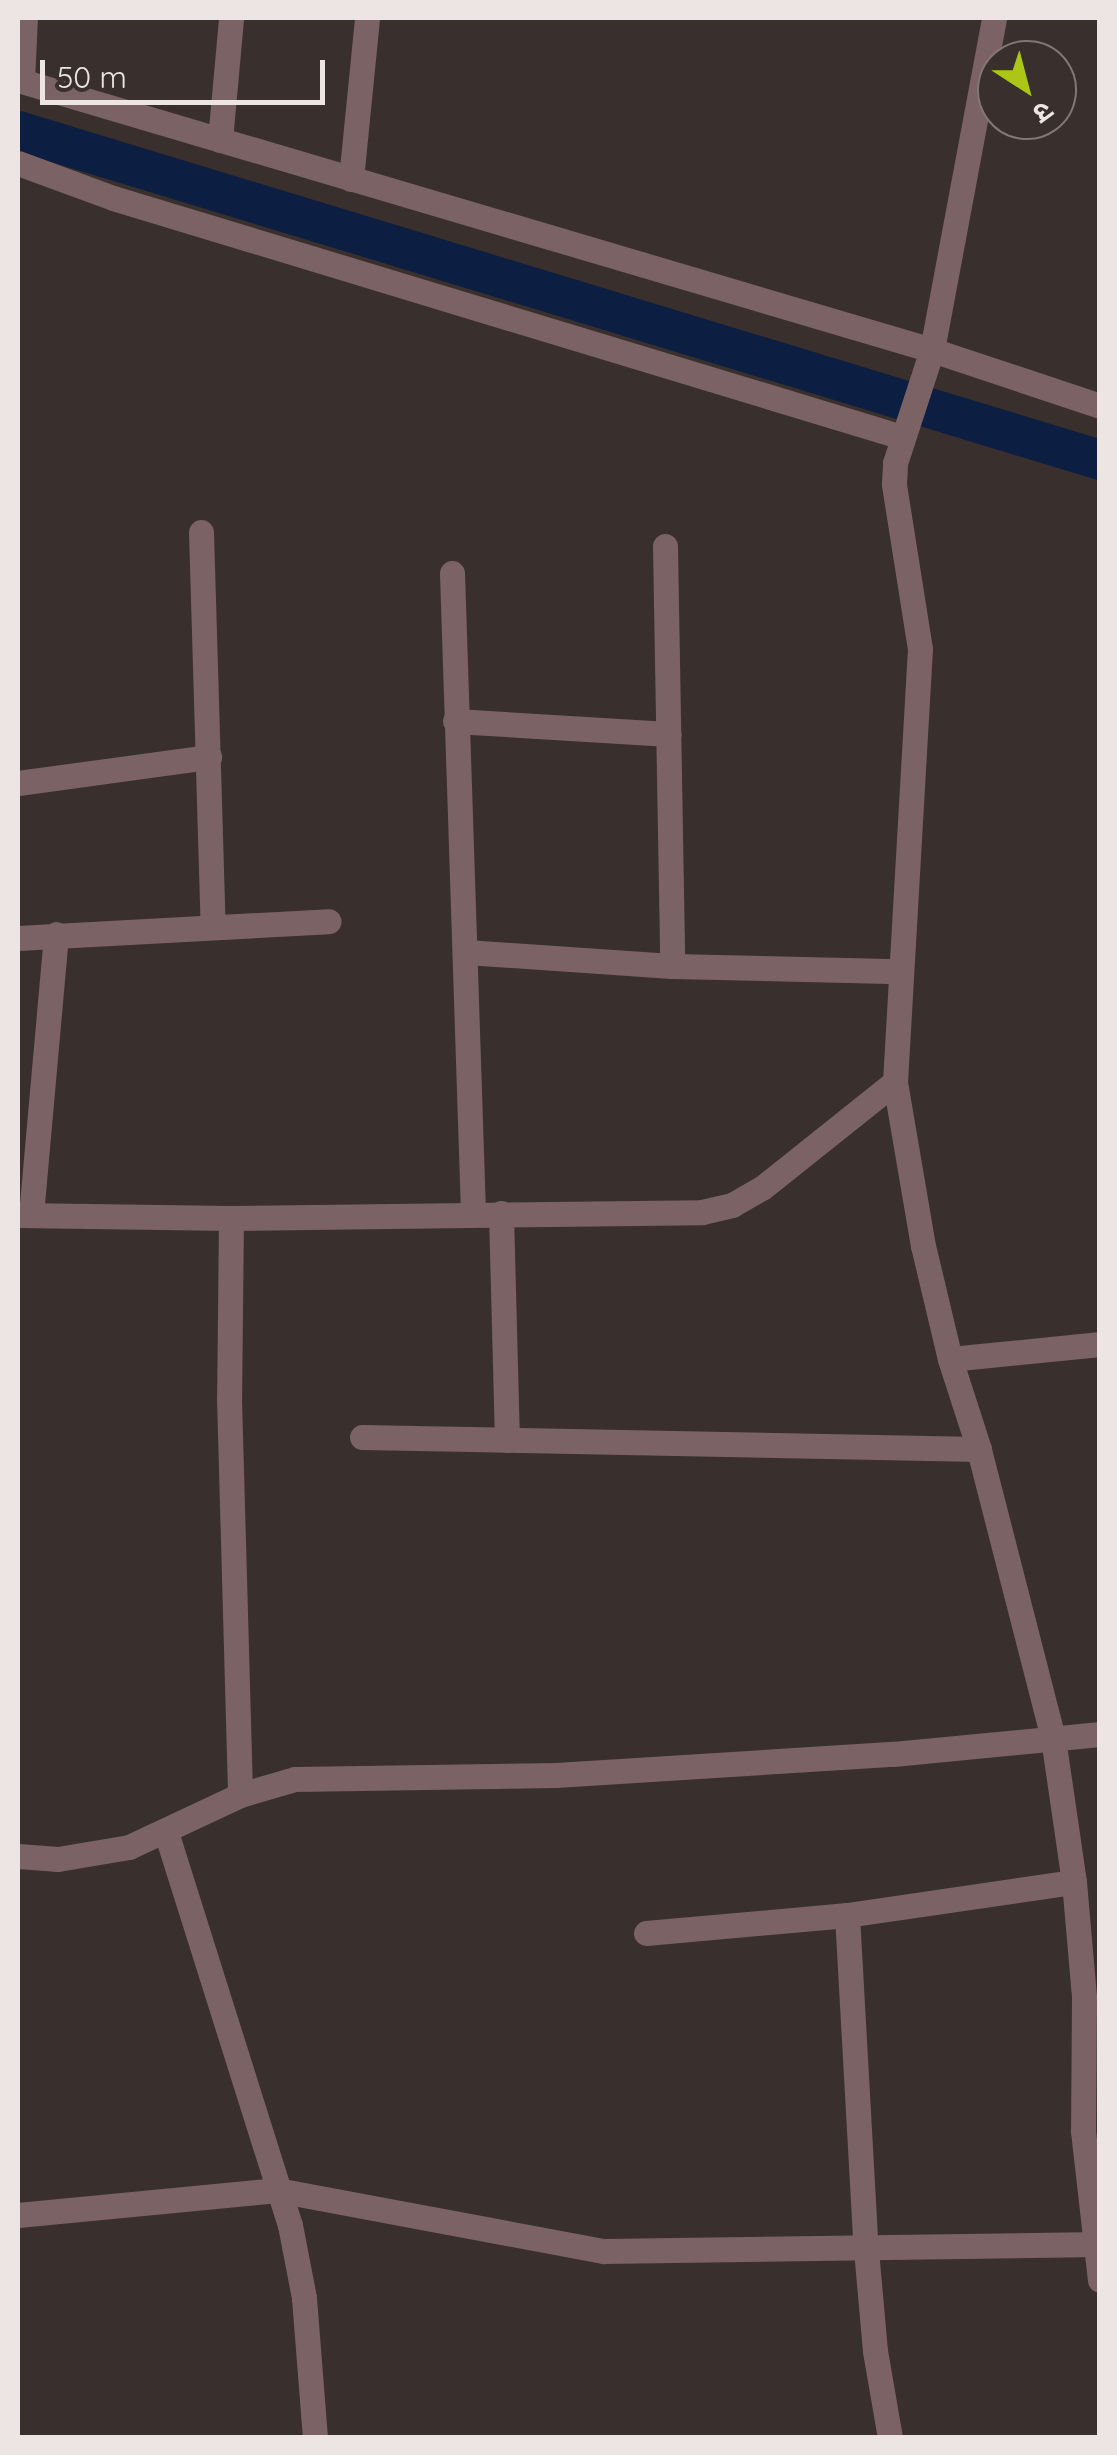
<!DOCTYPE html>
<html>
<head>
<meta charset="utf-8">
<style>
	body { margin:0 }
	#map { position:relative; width:1117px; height:2455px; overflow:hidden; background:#392f2c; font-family:Quicksand,"Noto Sans Devanagari",sans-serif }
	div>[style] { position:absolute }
	.canal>* { height:40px; margin:-20px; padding:0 20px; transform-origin:20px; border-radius:20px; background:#0c1e41 }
	.minor>* { height:25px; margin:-12.5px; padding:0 12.5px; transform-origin:12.5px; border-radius:12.5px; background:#7b6264 }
	.tertiary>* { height:25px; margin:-12.5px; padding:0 12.5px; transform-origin:12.5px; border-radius:12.5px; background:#7b6264 }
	span { translate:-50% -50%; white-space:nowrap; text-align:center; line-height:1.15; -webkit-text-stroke:10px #392f2c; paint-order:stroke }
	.frame { position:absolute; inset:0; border:20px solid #ece5e3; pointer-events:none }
	.north { position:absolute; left:977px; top:40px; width:100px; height:100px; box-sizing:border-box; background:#392f2c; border:2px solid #817875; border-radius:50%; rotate:144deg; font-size:28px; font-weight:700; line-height:40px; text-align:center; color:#ece5e3 }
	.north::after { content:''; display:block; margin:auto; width:35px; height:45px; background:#abc616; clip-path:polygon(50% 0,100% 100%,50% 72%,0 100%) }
	.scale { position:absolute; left:40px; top:60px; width:285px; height:45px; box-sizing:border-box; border:5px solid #ece5e3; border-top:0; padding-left:12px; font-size:30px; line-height:35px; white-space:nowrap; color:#ece5e3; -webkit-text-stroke:8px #392f2c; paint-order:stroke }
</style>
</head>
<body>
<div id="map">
	<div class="canal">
		<div style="left:18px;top:131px;width:1131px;rotate:16.91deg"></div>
	</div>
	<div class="minor">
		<div style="left:22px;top:81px;width:63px;rotate:-87.3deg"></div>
		<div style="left:220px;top:140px;width:122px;rotate:-84.8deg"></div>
		<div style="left:18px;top:163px;width:101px;rotate:20.2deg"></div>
		<div style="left:113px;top:198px;width:824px;rotate:16.85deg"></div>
		<div style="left:351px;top:179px;width:162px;rotate:-84.3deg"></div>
		<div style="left:201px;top:532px;width:394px;rotate:88.3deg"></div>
		<div style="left:665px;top:546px;width:420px;rotate:89deg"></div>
		<div style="left:452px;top:573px;width:640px;rotate:88.12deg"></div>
		<div style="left:455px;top:721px;width:214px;rotate:3.5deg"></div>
		<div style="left:18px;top:783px;width:193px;rotate:-7.8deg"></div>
		<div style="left:18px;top:938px;width:311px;rotate:-3.1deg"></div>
		<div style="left:466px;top:952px;width:206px;rotate:3.9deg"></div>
		<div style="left:672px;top:966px;width:227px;rotate:1.3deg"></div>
		<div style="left:501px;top:1213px;width:227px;rotate:88.5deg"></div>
		<div style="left:18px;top:1215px;width:213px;rotate:0.8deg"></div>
		<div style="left:231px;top:1218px;width:471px;rotate:-0.7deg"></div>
		<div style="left:702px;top:1212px;width:31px;rotate:-13deg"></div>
		<div style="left:732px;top:1205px;width:34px;rotate:-30deg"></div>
		<div style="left:762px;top:1188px;width:170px;rotate:-38.6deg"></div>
		<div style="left:31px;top:1215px;width:282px;rotate:-84.9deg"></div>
		<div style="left:231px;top:1218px;width:180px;rotate:90.6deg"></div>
		<div style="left:229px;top:1398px;width:397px;rotate:88.4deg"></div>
		<div style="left:950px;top:1359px;width:151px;rotate:-5.7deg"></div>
		<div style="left:362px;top:1437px;width:617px;rotate:1.11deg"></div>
		<div style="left:166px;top:1832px;width:412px;rotate:72.5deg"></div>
		<div style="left:290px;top:2225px;width:74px;rotate:79.1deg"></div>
		<div style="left:304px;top:2298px;width:140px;rotate:85.5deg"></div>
		<div style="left:18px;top:1856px;width:40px;rotate:4.3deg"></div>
		<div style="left:58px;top:1859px;width:72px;rotate:-9.6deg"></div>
		<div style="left:129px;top:1847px;width:123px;rotate:-25.1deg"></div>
		<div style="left:240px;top:1795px;width:57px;rotate:-16.2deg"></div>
		<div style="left:295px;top:1779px;width:261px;rotate:-0.9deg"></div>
		<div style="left:556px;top:1775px;width:338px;rotate:-3.6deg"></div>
		<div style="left:893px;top:1754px;width:208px;rotate:-5.5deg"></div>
		<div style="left:1074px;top:1882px;width:115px;rotate:85deg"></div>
		<div style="left:1084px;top:1997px;width:134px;rotate:90.4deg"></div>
		<div style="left:1083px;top:2131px;width:150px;rotate:83.5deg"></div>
		<div style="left:847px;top:1915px;width:336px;rotate:86.8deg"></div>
		<div style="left:866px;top:2250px;width:101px;rotate:84.9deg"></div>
		<div style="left:875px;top:2351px;width:88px;rotate:80.2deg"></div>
		<div style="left:646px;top:1933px;width:202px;rotate:-5.1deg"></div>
		<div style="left:847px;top:1915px;width:229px;rotate:-8.3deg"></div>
		<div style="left:1074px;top:1882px;width:146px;rotate:-98.3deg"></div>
		<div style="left:1053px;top:1738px;width:298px;rotate:-104.4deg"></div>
		<div style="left:979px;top:1449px;width:95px;rotate:-107.9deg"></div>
		<div style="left:950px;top:1359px;width:116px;rotate:-103.4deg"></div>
		<div style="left:923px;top:1246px;width:166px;rotate:-99.7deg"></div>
		<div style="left:895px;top:1082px;width:434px;rotate:-86.7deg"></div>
		<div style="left:920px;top:649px;width:167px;rotate:-99deg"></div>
		<div style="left:894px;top:484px;width:21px;rotate:-87deg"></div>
		<div style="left:895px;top:463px;width:119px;rotate:-71.9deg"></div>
		<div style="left:932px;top:350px;width:338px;rotate:-79.4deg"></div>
		<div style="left:18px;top:2215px;width:260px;rotate:-5.5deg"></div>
		<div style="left:277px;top:2190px;width:333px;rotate:10.6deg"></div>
		<div style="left:604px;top:2251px;width:496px;rotate:-0.8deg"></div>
	</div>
	<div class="tertiary">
		<div style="left:18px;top:80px;width:953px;rotate:16.46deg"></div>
		<div style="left:932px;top:350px;width:177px;rotate:18.4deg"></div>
	</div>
	<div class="frame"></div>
	<div class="north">उ</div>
	<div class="scale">50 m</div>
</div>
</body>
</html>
